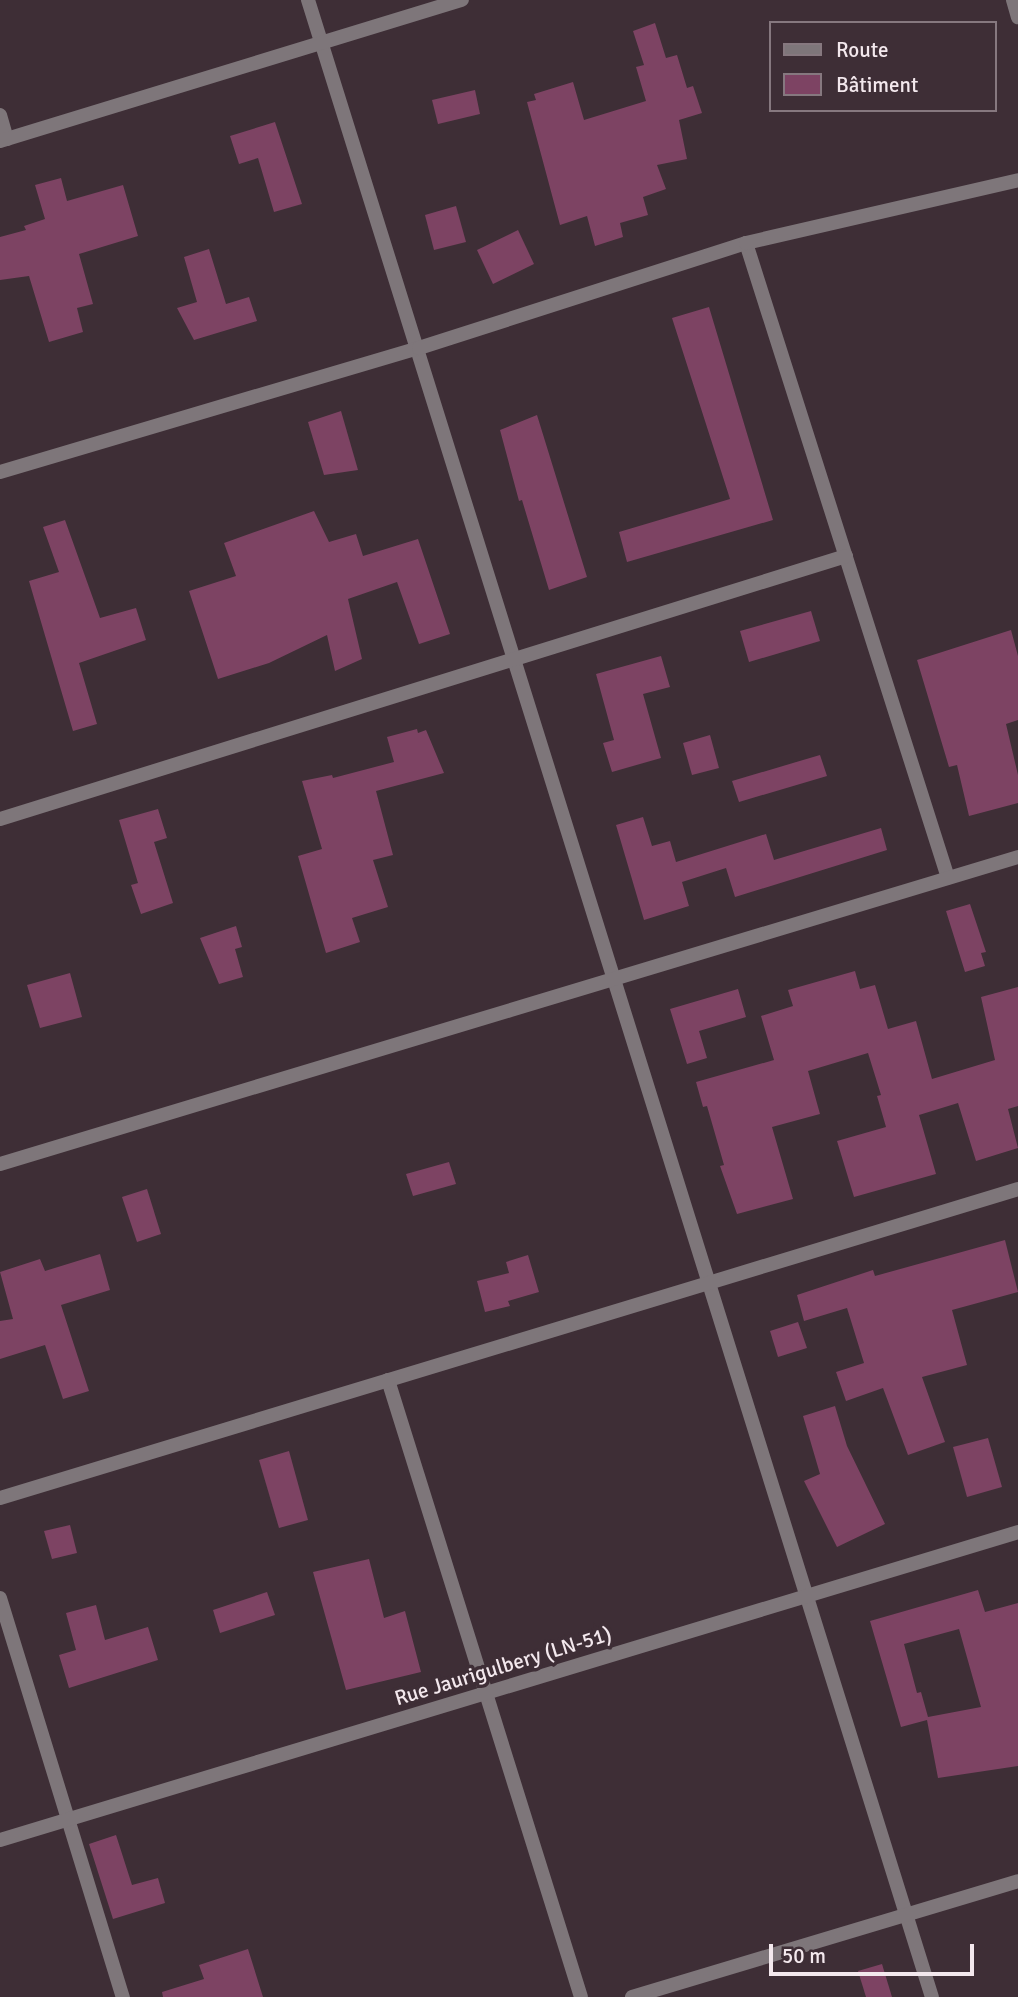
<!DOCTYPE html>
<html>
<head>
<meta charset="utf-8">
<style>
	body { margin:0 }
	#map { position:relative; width:1018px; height:1997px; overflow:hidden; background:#3e2e36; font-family:Signika,sans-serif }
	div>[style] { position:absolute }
	.building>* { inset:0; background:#7d4363 }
	.minor>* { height:14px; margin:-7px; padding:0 7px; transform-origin:7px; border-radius:7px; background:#7e767a }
	.tertiary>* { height:14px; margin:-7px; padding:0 7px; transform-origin:7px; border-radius:7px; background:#7e767a }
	span { translate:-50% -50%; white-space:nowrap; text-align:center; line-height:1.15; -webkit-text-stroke:7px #3e2e36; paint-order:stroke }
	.street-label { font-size:21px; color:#f3e8ed }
	.legend { position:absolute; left:769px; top:21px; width:228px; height:91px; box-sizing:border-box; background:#3e2e36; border:2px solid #86787f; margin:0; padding:9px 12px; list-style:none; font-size:21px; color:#f3e8ed }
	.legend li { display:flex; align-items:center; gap:14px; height:35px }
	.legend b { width:35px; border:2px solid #86787f }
	.scale { position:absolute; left:769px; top:1944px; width:205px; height:32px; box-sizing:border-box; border:4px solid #f3e8ed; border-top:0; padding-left:9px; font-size:21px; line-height:24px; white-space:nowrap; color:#f3e8ed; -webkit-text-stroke:5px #3e2e36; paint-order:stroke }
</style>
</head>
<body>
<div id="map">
	<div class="building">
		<div style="clip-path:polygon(655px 23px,666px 58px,677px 55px,687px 88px,693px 86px,702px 113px,679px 120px,687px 159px,657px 165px,666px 189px,643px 197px,648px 215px,620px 223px,623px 237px,595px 246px,587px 216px,560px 225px,527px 102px,536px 100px,534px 94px,573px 82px,584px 120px,646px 101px,636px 67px,644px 65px,633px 31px)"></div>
		<div style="clip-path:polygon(475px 90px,480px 114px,438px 124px,432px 100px)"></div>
		<div style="clip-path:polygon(275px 122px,302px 204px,274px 212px,258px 158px,239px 164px,230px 136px)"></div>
		<div style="clip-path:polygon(61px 178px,67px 201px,123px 185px,138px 236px,79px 254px,93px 304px,77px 308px,83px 332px,49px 342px,29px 276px,0 280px,0 237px,26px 230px,24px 226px,45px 219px,35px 185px)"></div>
		<div style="clip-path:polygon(456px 206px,466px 242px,434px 250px,425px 215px)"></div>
		<div style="clip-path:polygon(518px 230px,534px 264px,493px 284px,477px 250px)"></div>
		<div style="clip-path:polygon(209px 249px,226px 304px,249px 297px,257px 321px,194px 340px,177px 308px,197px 302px,184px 257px)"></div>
		<div style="clip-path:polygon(709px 307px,773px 520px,627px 562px,619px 532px,730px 499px,672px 318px)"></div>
		<div style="clip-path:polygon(341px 411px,358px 470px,324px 475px,308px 422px)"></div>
		<div style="clip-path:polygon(537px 415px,587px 577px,549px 590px,522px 500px,519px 501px,500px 430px)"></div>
		<div style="clip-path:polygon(314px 511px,329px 542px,356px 534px,363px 556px,418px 539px,450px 634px,419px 644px,397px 582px,348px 599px,362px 659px,335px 671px,327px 635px,269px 663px,218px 679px,189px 591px,236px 576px,224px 543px)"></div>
		<div style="clip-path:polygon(65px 520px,100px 618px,136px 608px,146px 640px,79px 663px,97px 724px,73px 731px,29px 581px,59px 572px,43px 527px)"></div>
		<div style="clip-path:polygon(811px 611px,820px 641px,749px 662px,740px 631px)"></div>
		<div style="clip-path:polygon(1011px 630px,1018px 656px,1018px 720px,1006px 724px,1018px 775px,1018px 803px,969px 816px,957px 765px,949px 767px,917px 660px)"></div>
		<div style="clip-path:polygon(661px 656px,670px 687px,643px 694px,661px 758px,612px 772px,603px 743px,614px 740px,596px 674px)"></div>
		<div style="clip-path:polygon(417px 729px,418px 733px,426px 730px,444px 773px,376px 791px,393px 855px,373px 860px,388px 907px,352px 918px,360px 942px,326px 953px,298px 856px,322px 849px,302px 781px,332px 775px,333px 778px,394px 762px,387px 737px)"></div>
		<div style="clip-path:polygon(710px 735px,719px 768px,692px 775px,683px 743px)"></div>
		<div style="clip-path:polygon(820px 755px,827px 776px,739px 802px,732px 781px)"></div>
		<div style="clip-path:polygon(158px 809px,167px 838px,154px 842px,173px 903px,141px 914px,131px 885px,138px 883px,119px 820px)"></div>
		<div style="clip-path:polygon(643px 817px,652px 846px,670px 841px,676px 862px,766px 834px,774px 860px,881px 828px,887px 850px,735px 897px,726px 868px,682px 882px,689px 906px,644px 920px,616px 825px)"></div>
		<div style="clip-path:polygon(970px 904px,986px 952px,981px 953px,985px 966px,965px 972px,946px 911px)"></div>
		<div style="clip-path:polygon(236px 926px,242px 947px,235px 949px,243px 977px,219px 984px,200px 938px)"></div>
		<div style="clip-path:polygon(855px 971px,860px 989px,875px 985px,888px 1029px,916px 1021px,932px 1079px,995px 1060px,981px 997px,1018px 987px,1018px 1106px,1008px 1109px,1018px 1148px,976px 1161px,958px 1103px,919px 1115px,936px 1174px,854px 1197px,837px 1141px,886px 1127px,877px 1096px,881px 1095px,868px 1053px,808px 1071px,820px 1114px,772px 1127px,793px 1199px,737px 1214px,720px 1166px,724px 1165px,707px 1106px,703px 1107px,696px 1082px,774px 1060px,761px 1016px,793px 1006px,788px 990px)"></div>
		<div style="clip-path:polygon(70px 973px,82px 1017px,40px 1028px,27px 985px)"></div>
		<div style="clip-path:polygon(738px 989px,746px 1017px,699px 1031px,707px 1058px,687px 1064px,670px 1009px)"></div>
		<div style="clip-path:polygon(449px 1162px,456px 1184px,413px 1196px,406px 1174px)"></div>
		<div style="clip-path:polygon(147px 1189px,161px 1234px,137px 1242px,122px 1197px)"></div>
		<div style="clip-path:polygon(1005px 1240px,1018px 1292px,952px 1310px,967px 1365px,922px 1377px,945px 1442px,908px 1455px,883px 1388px,846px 1401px,836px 1372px,864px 1363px,847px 1308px,804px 1321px,797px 1295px,873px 1270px,875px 1276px)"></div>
		<div style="clip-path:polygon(100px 1254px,110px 1290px,61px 1305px,89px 1391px,63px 1399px,45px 1345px,0 1359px,0 1321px,13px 1319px,0 1272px,40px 1259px,45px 1271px)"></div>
		<div style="clip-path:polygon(528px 1255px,539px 1292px,508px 1301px,510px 1306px,485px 1312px,477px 1281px,509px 1273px,506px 1262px)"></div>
		<div style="clip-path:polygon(798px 1322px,807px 1348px,778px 1357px,770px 1331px)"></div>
		<div style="clip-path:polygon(835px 1406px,847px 1446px,885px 1524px,837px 1547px,804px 1481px,820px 1474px,803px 1416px)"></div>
		<div style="clip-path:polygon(988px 1438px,1002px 1487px,967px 1497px,953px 1447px)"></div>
		<div style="clip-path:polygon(289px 1451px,308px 1520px,279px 1528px,259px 1460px)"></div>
		<div style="clip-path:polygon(70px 1525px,77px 1553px,52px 1559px,44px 1531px)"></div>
		<div style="clip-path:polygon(369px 1559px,384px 1618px,405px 1611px,421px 1672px,346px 1690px,313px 1572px)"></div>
		<div style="clip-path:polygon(evenodd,978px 1590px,985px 1612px,1018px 1603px,1018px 1766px,938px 1778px,927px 1720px,901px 1727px,870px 1621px,978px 1590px,959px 1629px,981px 1707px,928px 1717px,921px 1692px,917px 1693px,904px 1644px,959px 1629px)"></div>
		<div style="clip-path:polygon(267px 1592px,275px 1615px,220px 1633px,213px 1610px)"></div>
		<div style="clip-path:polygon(96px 1605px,105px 1640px,148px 1627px,158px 1660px,69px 1688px,59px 1655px,76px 1650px,66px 1613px)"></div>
		<div style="clip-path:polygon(116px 1835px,132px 1885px,158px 1878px,165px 1903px,113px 1919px,89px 1844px)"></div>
		<div style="clip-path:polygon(248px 1949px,263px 1997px,163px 1997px,162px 1992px,204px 1979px,199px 1965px)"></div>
		<div style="clip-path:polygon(882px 1964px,892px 1997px,866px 1997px,858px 1971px)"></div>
	</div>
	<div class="minor">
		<div style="left:308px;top:0;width:2092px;rotate:72.65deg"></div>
		<div style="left:1013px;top:0;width:18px;rotate:74deg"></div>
		<div style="left:0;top:115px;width:25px;rotate:74deg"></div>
		<div style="left:0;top:141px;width:483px;rotate:-17deg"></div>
		<div style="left:746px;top:243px;width:666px;rotate:72.35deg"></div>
		<div style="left:0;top:472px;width:437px;rotate:-16.5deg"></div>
		<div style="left:419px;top:348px;width:343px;rotate:-17.8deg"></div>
		<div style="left:746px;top:243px;width:279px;rotate:-13deg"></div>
		<div style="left:0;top:819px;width:886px;rotate:-17.27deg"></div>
		<div style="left:0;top:1164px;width:1063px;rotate:-16.78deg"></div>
		<div style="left:388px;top:1380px;width:646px;rotate:72.63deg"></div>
		<div style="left:0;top:1598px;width:418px;rotate:72.9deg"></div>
		<div style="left:0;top:1840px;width:1064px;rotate:-16.83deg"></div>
		<div style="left:632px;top:1997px;width:403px;rotate:-16.7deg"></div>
	</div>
	<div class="tertiary">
		<div style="left:0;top:1498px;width:1064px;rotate:-16.88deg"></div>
	</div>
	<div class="street-label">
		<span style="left:503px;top:1666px;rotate:-17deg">Rue Jaurigulbery (LN-51)</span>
	</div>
	<ul class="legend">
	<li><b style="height:9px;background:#7e767a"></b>Route</li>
	<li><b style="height:19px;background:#7d4363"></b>Bâtiment</li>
	</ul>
	<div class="scale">50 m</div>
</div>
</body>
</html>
